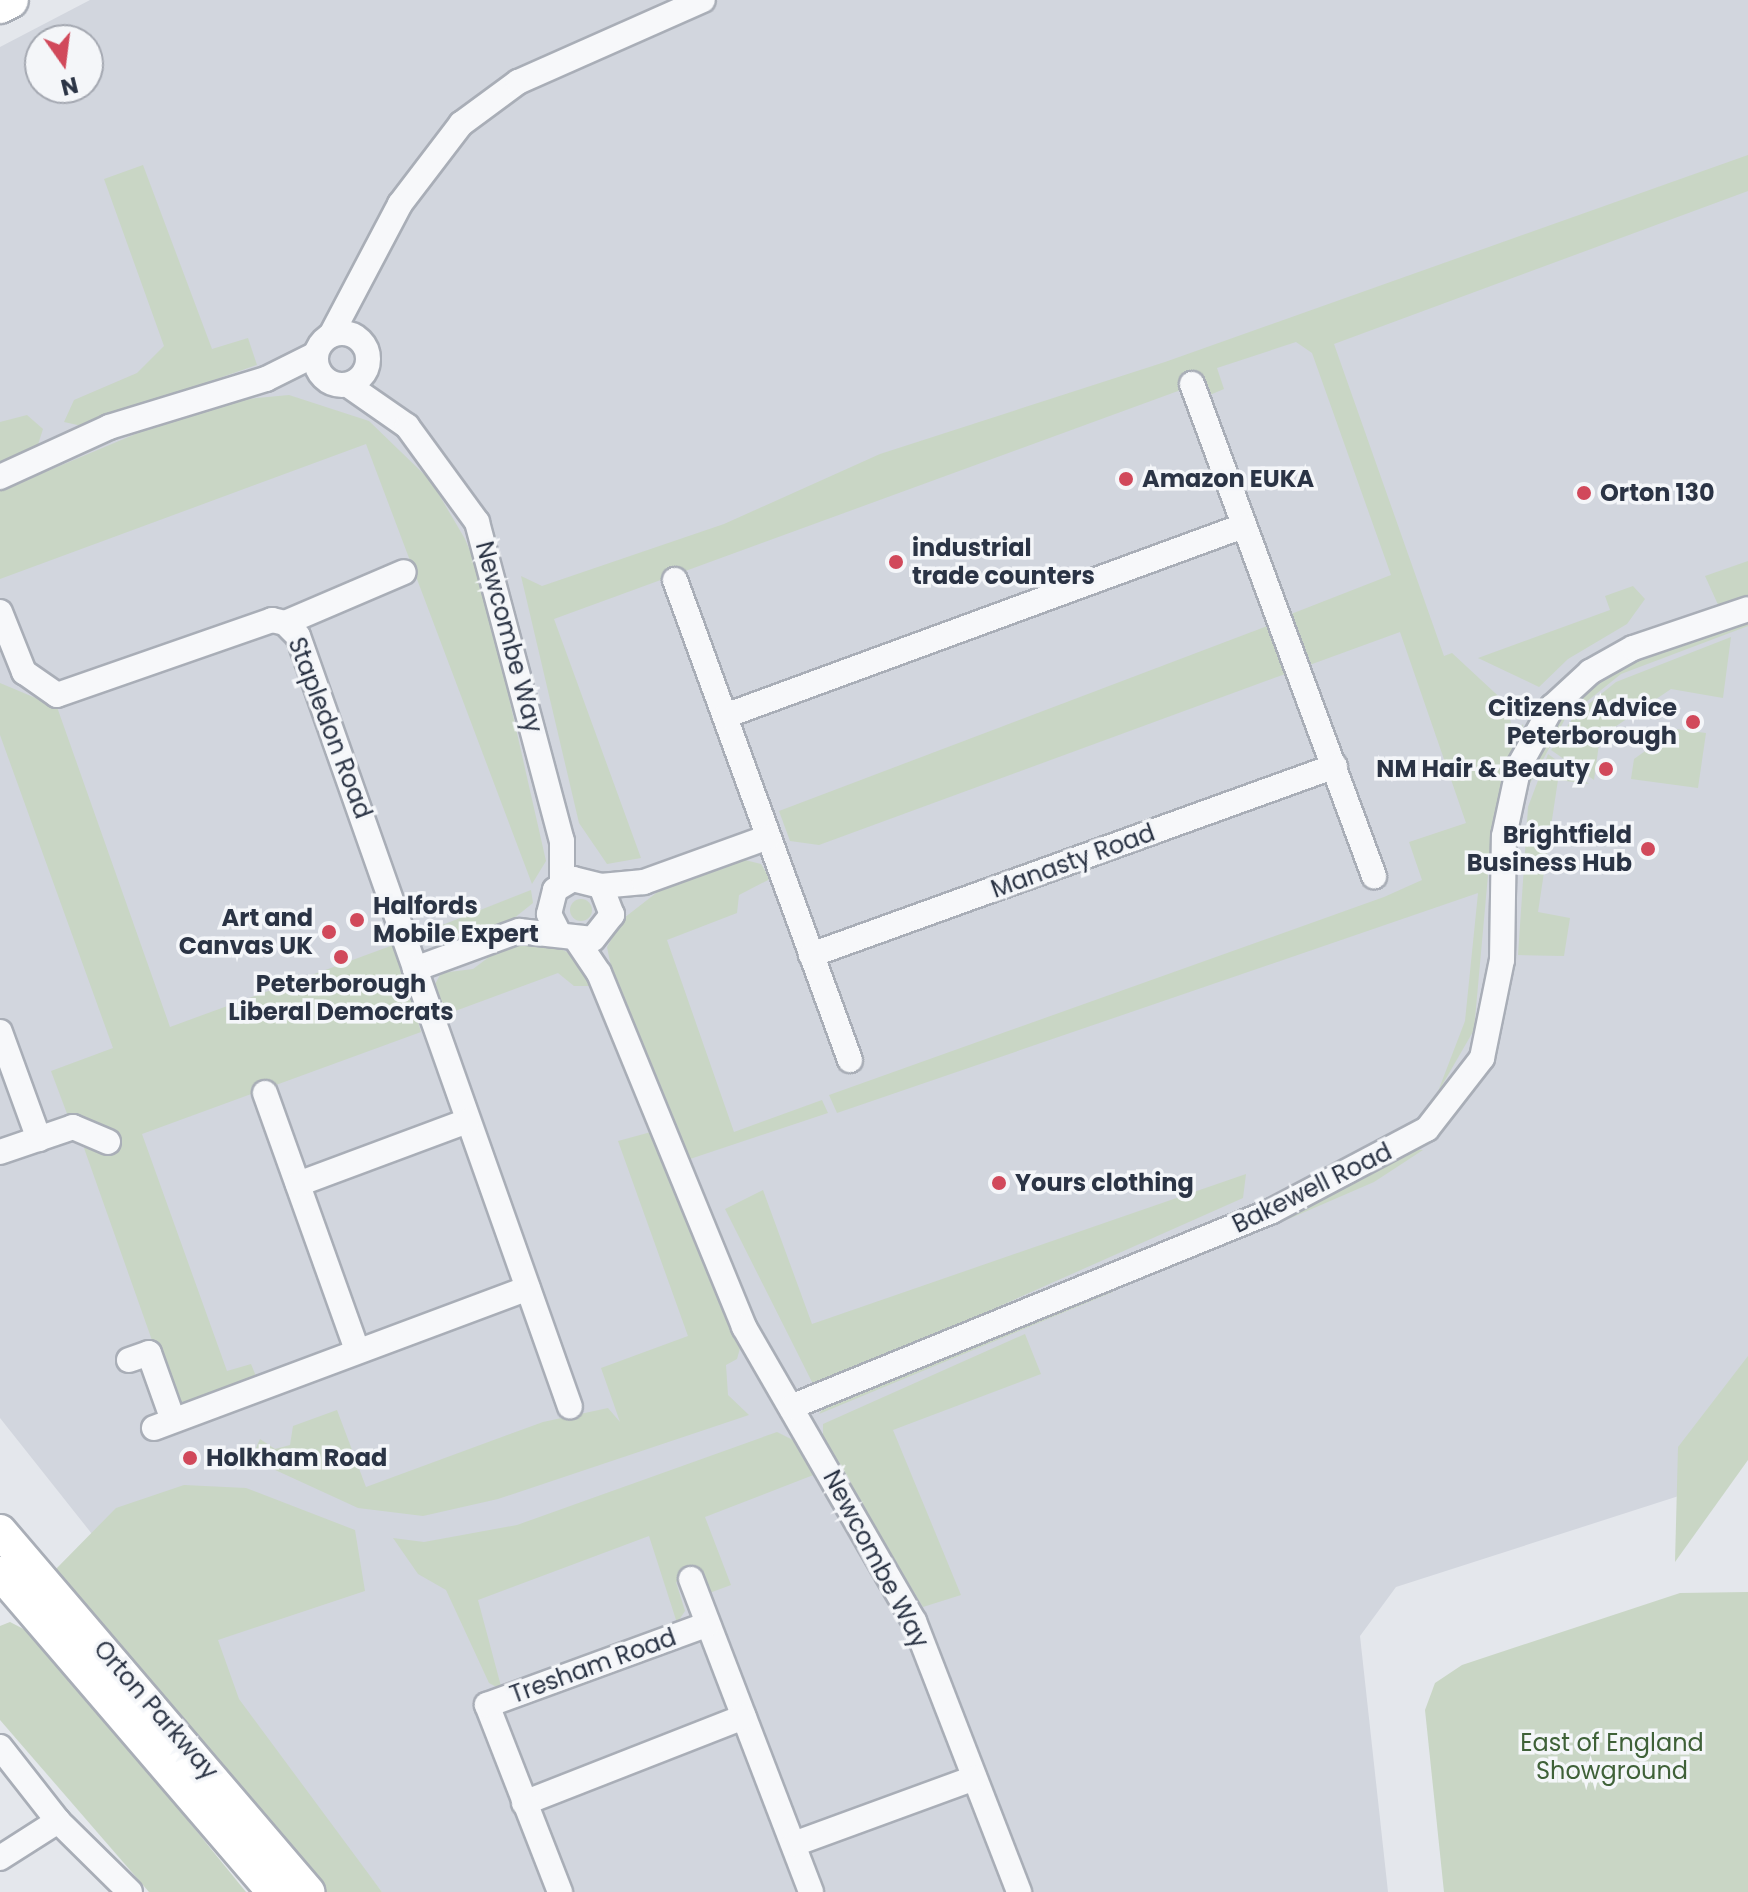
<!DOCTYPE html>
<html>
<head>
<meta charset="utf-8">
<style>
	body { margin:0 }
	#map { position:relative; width:1748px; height:1892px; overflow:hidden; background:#e4e7ec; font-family:Poppins,sans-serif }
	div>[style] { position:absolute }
	.built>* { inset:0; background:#d2d6de }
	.green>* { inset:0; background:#c9d6c5 }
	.round { border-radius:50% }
	.roads { filter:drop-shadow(2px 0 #a9aeb7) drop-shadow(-2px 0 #a9aeb7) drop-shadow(0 2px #a9aeb7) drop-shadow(0 -2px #a9aeb7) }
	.minor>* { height:24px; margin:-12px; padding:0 12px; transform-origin:12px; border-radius:12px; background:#f7f8fa }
	.minor>.ring { margin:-12px; padding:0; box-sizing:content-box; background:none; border:24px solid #f7f8fa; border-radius:50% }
	.major>* { height:32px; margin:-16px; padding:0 16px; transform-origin:16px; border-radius:16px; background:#fff }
	.highway>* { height:36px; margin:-18px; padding:0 18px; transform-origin:18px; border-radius:18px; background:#fff }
	.dots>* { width:22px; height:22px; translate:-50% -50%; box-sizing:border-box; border:4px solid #f4f6f9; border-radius:50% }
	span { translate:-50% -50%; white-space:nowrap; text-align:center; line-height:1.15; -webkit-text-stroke:7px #f4f6f9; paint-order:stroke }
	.poi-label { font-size:24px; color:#2b3445; font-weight:700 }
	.left { translate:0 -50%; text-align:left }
	.right { translate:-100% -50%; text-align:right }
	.street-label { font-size:24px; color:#2b3445 }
	.park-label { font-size:24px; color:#3f6138 }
	.north { position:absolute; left:24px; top:24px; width:80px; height:80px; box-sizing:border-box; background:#f4f6f9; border:2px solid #a4a8b1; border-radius:50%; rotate:166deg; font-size:22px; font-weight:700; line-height:32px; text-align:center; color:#2b3445 }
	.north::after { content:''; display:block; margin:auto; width:28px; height:36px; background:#d1495b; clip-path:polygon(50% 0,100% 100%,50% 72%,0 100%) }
</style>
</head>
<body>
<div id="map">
	<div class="built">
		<div style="clip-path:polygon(evenodd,90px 0,1748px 0,1748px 1442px,1688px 1493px,1396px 1587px,1360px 1636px,1388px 1892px,382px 1892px,110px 1542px,92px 1534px,0 1418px,0 47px,90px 0,40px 40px,88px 40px,88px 88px,40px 88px,40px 40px)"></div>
	</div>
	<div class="green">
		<div style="clip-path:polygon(1748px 155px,1748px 191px,1334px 344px,1444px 656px,1452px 653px,1508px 705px,1513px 738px,1523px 724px,1524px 734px,1492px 831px,1474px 1030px,1437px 1094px,1465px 1021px,1478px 893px,837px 1113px,829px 1095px,1384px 897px,1422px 880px,1409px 842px,1466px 823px,1400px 632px,1304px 667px,1286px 616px,1391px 575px,1312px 353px,1296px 342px,1217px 368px,1224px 389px,1205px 397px,1200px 383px,554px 619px,641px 858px,607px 864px,579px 823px,521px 576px,542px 586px,724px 524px,880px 454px,1165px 362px)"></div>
		<div style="clip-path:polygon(143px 165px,212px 349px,248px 338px,257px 365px,82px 426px,64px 422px,74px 400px,137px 373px,164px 346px,104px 179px)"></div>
		<div style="clip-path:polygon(289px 395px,369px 421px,431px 481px,465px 539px,482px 579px,546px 861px,532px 884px,366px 444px,0 579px,0 491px,145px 430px,247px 399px)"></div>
		<div style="clip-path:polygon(27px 415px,43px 429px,36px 451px,0 467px,0 422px)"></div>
		<div style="clip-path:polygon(1748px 561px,1748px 599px,1720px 609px,1705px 576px)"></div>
		<div style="clip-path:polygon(1633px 586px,1645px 599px,1627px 624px,1568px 659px,1539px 687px,1478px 658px,1610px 610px,1605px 596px)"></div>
		<div style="clip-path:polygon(1748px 618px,1748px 626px,1621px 674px,1565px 719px,1527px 789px,1507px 888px,1525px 772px,1559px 713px,1629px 659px)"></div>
		<div style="clip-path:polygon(1270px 625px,1288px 673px,819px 845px,790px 841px,779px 811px)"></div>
		<div style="clip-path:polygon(1731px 637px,1723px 698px,1671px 689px,1600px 737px,1594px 780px,1551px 750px,1575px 715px,1616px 682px)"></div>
		<div style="clip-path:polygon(0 683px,57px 707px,170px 1027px,396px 944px,421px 1032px,142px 1134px,227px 1371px,251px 1364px,258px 1381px,177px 1411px,84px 1148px,115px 1137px,99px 1123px,69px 1119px,51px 1071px,113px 1048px,0 735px)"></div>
		<div style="clip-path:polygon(1676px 729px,1706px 733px,1698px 788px,1631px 779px,1634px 759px)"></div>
		<div style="clip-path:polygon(1548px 754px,1589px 784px,1558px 780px,1538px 912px,1570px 918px,1564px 956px,1518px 955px,1528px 807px)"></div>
		<div style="clip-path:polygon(745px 860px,761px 864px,770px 879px,739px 895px,737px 913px,667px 940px,734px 1132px,822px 1100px,828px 1113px,690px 1159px,674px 1144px,616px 991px,607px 947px,624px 918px,660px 890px)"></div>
		<div style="clip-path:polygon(531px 890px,533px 903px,503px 927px,444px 949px,417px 935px)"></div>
		<div class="round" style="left:570px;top:899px;width:22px;height:22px"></div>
		<div style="clip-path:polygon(542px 940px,567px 952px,595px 986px,574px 986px,558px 973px,439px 1017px,434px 986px,441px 973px,473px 969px,497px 951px)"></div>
		<div style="clip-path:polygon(651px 1132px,742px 1341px,737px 1359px,726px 1365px,728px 1395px,749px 1415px,498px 1499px,423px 1516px,358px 1508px,251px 1459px,260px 1439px,275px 1449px,290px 1445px,293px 1426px,337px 1410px,366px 1487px,543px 1422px,608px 1408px,620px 1422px,601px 1368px,688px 1336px,618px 1141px)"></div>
		<div style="clip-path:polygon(1412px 1149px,1423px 1150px,1374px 1182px,1277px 1224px)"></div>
		<div style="clip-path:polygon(1246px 1174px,1243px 1198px,815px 1388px,725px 1209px,763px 1190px,812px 1324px)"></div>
		<div style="clip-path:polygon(1110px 1286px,1113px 1292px,819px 1414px,827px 1403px)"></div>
		<div style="clip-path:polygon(1025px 1334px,1041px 1374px,893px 1430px,961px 1595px,923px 1607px,823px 1444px,823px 1424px)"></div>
		<div style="clip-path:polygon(1748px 1356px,1748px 1460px,1675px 1562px,1678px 1447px)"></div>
		<div style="clip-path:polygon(777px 1432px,799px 1443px,816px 1474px,705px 1517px,731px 1585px,704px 1595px,693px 1575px,676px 1582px,685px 1611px,677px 1623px,649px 1536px,478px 1600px,502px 1690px,489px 1683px,446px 1590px,418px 1574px,393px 1538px,424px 1542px,517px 1525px)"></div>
		<div style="clip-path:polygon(184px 1485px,246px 1488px,355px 1530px,365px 1591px,218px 1640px,239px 1699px,382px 1892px,325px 1892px,54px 1571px,116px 1508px)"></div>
		<div style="clip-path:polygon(1748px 1592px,1748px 1892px,1444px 1892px,1425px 1710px,1435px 1683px,1462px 1665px,1680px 1593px)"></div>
		<div style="clip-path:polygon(10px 1622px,39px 1637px,246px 1892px,149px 1892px,0 1720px,0 1626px)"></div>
	</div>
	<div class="roads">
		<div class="minor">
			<div class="ring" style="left:316px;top:333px;width:28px;height:28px"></div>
			<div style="left:331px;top:335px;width:148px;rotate:-62.2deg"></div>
			<div style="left:400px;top:204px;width:101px;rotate:-52.7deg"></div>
			<div style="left:461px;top:124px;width:71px;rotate:-36.4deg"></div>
			<div style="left:518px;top:82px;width:202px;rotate:-23.9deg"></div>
			<div style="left:1192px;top:384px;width:525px;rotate:69.7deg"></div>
			<div style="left:348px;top:385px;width:72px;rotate:34.8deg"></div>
			<div style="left:407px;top:426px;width:119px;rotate:53.9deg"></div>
			<div style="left:477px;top:522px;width:330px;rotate:75.1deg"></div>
			<div style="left:562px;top:841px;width:43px;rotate:90deg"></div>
			<div style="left:0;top:477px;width:120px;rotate:-24.6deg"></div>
			<div style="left:109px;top:427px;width:164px;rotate:-17deg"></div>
			<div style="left:266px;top:379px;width:56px;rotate:-26.6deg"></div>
			<div style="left:675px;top:580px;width:511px;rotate:69.97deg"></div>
			<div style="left:0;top:612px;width:65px;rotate:68.2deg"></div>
			<div style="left:24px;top:672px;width:40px;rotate:34.9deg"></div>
			<div style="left:57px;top:695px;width:228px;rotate:-19.2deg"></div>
			<div style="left:272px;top:620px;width:13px;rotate:13deg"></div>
			<div style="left:285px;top:623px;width:18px;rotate:45deg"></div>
			<div style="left:298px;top:636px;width:353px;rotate:70.6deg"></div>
			<div style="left:415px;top:969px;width:111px;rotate:-20.1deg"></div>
			<div style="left:519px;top:931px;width:74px;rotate:6.2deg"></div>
			<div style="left:593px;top:939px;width:31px;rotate:-52deg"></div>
			<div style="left:612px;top:915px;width:31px;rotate:-111deg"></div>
			<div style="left:601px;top:886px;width:29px;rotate:-166deg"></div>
			<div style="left:573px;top:879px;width:21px;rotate:149deg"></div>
			<div style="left:555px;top:890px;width:25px;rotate:104deg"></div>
			<div style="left:549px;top:914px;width:22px;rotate:63deg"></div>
			<div style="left:285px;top:623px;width:129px;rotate:-23.2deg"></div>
			<div style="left:725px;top:716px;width:552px;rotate:-20.14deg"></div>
			<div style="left:601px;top:886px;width:43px;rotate:-5.3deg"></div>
			<div style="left:644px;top:882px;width:132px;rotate:-19.9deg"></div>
			<div style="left:578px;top:942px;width:37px;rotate:56deg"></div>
			<div style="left:599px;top:973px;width:383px;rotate:67.7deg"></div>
			<div style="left:744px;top:1327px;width:340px;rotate:60deg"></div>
			<div style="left:914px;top:1621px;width:291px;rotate:68.8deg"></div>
			<div style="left:811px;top:955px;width:557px;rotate:-19.83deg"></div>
			<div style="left:415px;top:969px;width:464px;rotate:70.5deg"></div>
			<div style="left:0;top:1032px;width:114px;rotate:70deg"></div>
			<div style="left:265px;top:1093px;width:273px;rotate:70.3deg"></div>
			<div style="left:0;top:1152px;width:77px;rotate:-18.9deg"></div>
			<div style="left:73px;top:1127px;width:38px;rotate:23deg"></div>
			<div style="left:298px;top:1184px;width:180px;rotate:-20.4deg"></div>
			<div style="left:129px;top:1360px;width:21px;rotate:-19deg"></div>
			<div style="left:149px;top:1353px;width:71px;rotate:70.3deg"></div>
			<div style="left:791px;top:1407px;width:519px;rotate:-22.17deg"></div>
			<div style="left:1272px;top:1211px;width:175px;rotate:-27.9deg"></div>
			<div style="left:1427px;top:1129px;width:90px;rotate:-52.2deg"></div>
			<div style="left:1482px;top:1058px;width:100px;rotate:-78.5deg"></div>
			<div style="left:1502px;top:960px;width:124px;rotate:-89.1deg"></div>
			<div style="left:1504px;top:836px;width:72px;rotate:-77.9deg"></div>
			<div style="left:1519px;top:766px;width:68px;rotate:-60.8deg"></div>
			<div style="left:1552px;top:707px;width:52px;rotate:-42.6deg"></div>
			<div style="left:1590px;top:672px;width:49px;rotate:-29.2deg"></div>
			<div style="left:1633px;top:648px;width:121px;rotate:-18.7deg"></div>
			<div style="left:154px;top:1428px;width:399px;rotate:-20.5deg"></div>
			<div style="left:691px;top:1579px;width:335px;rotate:69deg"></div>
			<div style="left:0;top:1747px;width:94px;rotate:51.9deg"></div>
			<div style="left:58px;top:1821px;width:101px;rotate:44.6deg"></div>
			<div style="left:524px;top:1803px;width:236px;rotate:-21.4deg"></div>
			<div style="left:794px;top:1844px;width:192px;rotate:-20.1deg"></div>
			<div style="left:0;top:1858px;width:69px;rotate:-32.5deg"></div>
			<div style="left:560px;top:1892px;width:201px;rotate:-111.3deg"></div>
			<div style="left:487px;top:1705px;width:235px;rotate:-20.1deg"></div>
		</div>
		<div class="major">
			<div style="left:0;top:1531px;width:475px;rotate:49.5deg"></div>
			<div style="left:0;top:1573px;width:420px;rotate:49.4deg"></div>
		</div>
		<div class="highway">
			<div style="left:0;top:5px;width:11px;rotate:-27deg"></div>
		</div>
	</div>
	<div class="dots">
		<div style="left:1126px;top:479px;background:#d1495b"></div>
		<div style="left:1584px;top:493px;background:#d1495b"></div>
		<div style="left:896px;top:562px;background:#d1495b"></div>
		<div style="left:1693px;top:722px;background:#d1495b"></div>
		<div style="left:1606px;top:769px;background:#d1495b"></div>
		<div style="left:1648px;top:849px;background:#d1495b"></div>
		<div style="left:357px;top:920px;background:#d1495b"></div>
		<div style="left:329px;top:932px;background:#d1495b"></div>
		<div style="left:341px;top:957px;background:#d1495b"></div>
		<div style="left:999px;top:1183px;background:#d1495b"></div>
		<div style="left:190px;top:1458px;background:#d1495b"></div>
	</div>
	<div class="poi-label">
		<span class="left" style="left:1142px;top:479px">Amazon EUKA</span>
		<span class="left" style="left:1600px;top:493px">Orton 130</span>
		<span class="left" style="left:912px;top:562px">industrial<br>trade counters</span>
		<span class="right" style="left:1677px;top:722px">Citizens Advice<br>Peterborough</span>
		<span class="right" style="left:1590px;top:769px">NM Hair &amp; Beauty</span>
		<span class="right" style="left:1632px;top:849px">Brightfield<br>Business Hub</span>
		<span class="left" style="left:373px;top:920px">Halfords<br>Mobile Expert</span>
		<span class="right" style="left:313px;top:932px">Art and<br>Canvas UK</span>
		<span style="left:341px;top:998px">Peterborough<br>Liberal Democrats</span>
		<span class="left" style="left:1015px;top:1183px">Yours clothing</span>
		<span class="left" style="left:206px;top:1458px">Holkham Road</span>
	</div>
	<div class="street-label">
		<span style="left:509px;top:637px;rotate:75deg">Newcombe Way</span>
		<span style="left:330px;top:728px;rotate:69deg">Stapledon Road</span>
		<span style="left:1073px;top:861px;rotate:-20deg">Manasty Road</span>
		<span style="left:1312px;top:1188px;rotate:-26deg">Bakewell Road</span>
		<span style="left:876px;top:1559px;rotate:62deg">Newcombe Way</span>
		<span style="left:593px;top:1666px;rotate:-20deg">Tresham Road</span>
		<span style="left:156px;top:1710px;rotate:49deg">Orton Parkway</span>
	</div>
	<div class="park-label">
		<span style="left:1612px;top:1757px">East of England<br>Showground</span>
	</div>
	<div class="north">N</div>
</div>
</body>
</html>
